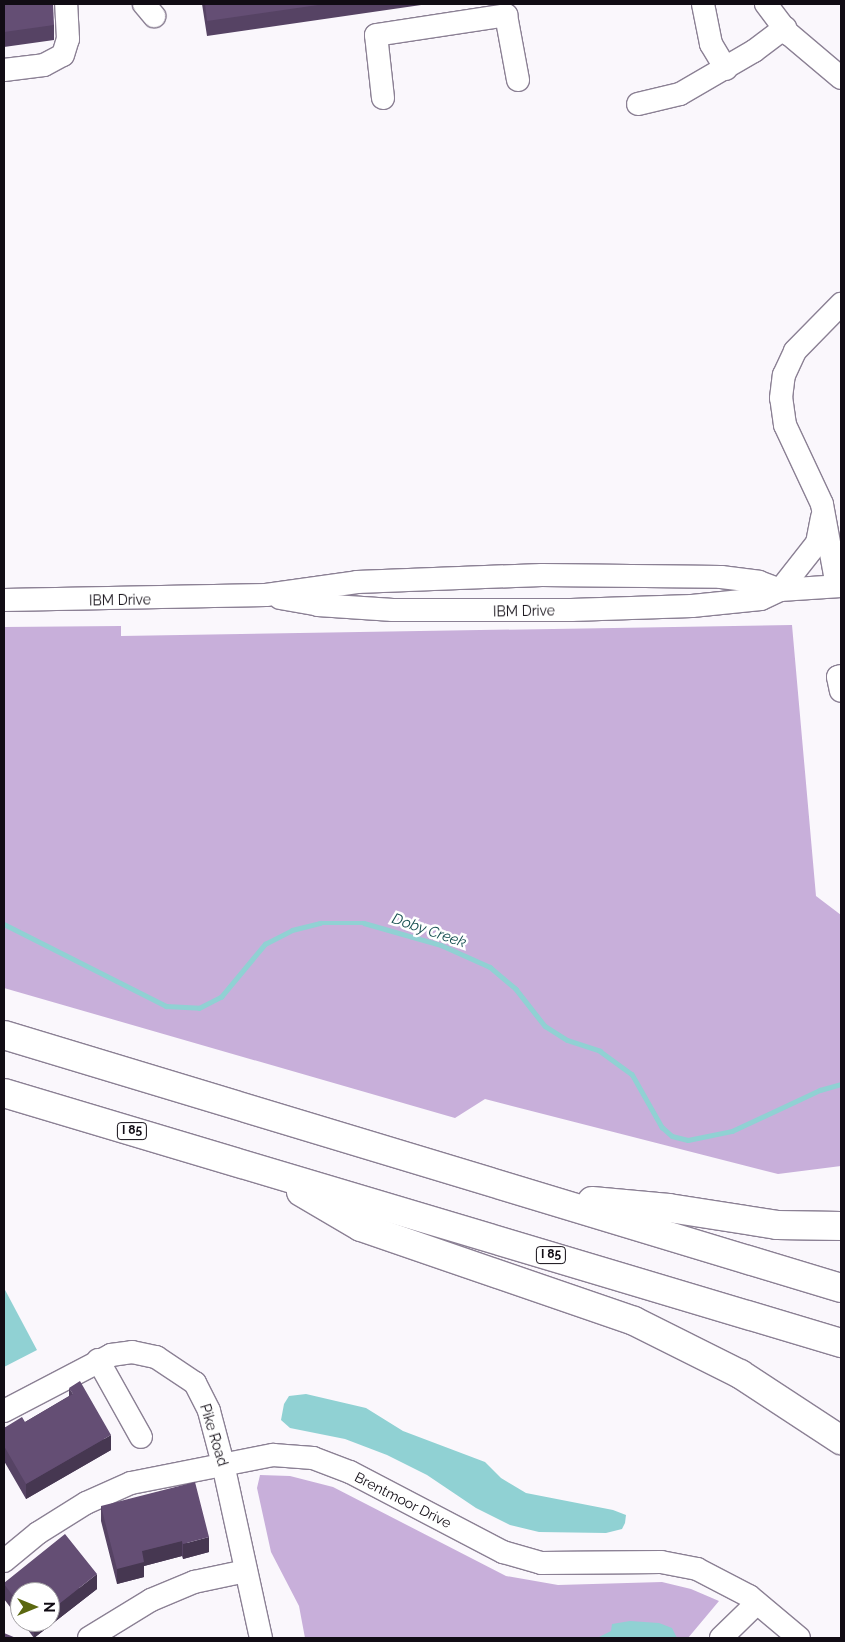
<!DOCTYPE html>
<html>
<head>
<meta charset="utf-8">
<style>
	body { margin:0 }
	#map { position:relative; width:845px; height:1642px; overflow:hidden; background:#faf7fc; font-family:Raleway,sans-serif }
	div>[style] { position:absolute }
	.forest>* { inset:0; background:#c8afda }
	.water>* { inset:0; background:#90d1d3 }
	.stream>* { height:4.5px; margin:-2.25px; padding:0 2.25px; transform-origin:2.25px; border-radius:2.25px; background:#90d1d3 }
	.roads { filter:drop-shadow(1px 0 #8b8094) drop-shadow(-1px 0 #8b8094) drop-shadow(0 1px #8b8094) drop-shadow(0 -1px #8b8094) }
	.minor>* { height:22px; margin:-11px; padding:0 11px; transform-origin:11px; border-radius:11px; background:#fff }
	.highway>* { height:28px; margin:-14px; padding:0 14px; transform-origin:14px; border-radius:14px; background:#fff }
	.wall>* { inset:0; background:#564364 }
	.shaded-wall>* { inset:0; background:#463751 }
	.building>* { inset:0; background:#644e74 }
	span { translate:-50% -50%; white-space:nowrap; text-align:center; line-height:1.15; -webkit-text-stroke:5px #fff; paint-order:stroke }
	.shield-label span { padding:1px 4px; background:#fff; border:1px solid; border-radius:4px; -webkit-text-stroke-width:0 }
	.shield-label { font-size:12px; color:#110c14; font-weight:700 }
	.street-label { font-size:14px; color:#110c14 }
	.water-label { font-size:15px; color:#154e50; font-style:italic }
	.frame { position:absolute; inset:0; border:5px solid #110c14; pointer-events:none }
	.north { position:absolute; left:10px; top:1582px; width:50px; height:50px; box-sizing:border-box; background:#fff; border:1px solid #a09ea1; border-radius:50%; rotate:90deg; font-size:14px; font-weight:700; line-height:20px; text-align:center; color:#110c14 }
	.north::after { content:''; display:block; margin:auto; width:18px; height:22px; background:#5b6810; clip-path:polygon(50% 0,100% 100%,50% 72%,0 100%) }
</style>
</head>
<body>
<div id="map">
	<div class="forest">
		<div style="clip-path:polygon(792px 625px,816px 896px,841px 915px,841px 1166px,778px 1174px,485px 1099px,455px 1118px,4px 988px,4px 627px,121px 626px,121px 636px)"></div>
		<div style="clip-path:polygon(260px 1475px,290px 1476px,333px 1487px,506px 1576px,558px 1585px,662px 1582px,691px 1589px,719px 1601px,688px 1638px,305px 1638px,299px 1606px,271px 1552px,257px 1488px)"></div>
	</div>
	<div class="water">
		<div style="clip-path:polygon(4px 1288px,37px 1350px,4px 1367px)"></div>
		<div style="clip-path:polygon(306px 1394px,366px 1408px,403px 1431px,485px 1462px,501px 1478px,526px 1493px,613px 1510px,626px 1515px,625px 1523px,622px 1529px,606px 1533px,539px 1532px,510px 1525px,476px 1508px,427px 1475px,387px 1455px,345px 1439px,290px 1428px,281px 1420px,284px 1404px,289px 1396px)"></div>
		<div style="clip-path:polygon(630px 1621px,659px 1623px,672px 1628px,677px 1638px,597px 1638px,611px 1631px,612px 1624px)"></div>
	</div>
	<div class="stream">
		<div style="left:4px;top:924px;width:182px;rotate:26.8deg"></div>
		<div style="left:166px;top:1006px;width:33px;rotate:3deg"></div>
		<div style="left:199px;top:1008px;width:25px;rotate:-27deg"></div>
		<div style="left:221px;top:997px;width:69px;rotate:-50.3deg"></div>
		<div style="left:265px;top:944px;width:30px;rotate:-27deg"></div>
		<div style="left:292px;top:930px;width:29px;rotate:-14deg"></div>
		<div style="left:320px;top:923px;width:44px"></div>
		<div style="left:364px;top:923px;width:80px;rotate:15.9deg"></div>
		<div style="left:441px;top:945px;width:54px;rotate:24.2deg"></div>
		<div style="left:490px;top:967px;width:34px;rotate:40deg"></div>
		<div style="left:516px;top:989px;width:47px;rotate:51.9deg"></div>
		<div style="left:545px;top:1026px;width:26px;rotate:32deg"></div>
		<div style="left:567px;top:1040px;width:35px;rotate:18deg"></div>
		<div style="left:600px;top:1051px;width:39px;rotate:36deg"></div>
		<div style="left:632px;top:1074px;width:61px;rotate:60.5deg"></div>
		<div style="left:662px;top:1127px;width:13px;rotate:42deg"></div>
		<div style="left:672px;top:1136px;width:16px;rotate:14deg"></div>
		<div style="left:688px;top:1140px;width:45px;rotate:-11.6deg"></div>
		<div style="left:732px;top:1131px;width:97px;rotate:-25deg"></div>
		<div style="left:820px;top:1090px;width:22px;rotate:-16deg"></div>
	</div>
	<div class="roads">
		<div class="minor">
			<div style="left:144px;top:4px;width:16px;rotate:50deg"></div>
			<div style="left:703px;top:4px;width:41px;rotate:78.7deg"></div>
			<div style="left:711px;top:44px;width:29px;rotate:59deg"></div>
			<div style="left:766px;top:4px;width:38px;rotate:53deg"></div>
			<div style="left:789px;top:34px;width:68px;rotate:40.2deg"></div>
			<div style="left:4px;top:70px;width:40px;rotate:-7.1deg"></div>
			<div style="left:44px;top:65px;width:21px;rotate:-28deg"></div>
			<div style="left:63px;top:55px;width:17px;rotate:-73deg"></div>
			<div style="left:68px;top:39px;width:35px;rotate:-93deg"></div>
			<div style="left:383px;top:98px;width:63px;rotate:-96.3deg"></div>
			<div style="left:376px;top:35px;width:132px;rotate:-8.7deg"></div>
			<div style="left:506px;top:15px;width:66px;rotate:79.5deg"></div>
			<div style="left:638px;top:104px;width:43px;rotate:-13.4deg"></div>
			<div style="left:680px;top:94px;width:86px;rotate:-30.2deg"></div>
			<div style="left:754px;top:51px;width:39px;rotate:-37deg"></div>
			<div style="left:837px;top:586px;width:83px;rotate:-100.4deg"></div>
			<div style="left:822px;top:504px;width:87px;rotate:-115.1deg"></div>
			<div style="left:785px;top:425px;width:27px;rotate:-98deg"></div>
			<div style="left:781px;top:398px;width:23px;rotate:-83deg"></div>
			<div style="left:784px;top:375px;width:26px;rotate:-65deg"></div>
			<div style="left:795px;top:351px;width:66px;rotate:-45.6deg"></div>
			<div style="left:780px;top:590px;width:60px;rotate:-51.8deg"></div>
			<div style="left:817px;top:543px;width:26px;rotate:-79deg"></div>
			<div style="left:280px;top:598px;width:39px;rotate:10deg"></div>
			<div style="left:318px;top:605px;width:75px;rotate:3.8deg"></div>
			<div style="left:393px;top:610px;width:178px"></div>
			<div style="left:571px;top:610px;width:121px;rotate:-1.9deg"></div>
			<div style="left:692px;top:606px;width:69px;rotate:-5.8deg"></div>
			<div style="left:761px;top:599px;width:21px;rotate:-25deg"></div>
			<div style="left:780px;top:590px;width:61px;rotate:-3.8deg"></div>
			<div style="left:4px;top:600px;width:262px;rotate:-1.1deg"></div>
			<div style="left:266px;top:595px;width:92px;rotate:-8.1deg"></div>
			<div style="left:357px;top:582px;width:185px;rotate:-2.2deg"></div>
			<div style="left:542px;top:575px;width:179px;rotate:0.6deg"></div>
			<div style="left:721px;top:577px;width:38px;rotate:7deg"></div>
			<div style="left:759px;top:582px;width:22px;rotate:21deg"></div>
			<div style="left:841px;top:676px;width:3px;rotate:162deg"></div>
			<div style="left:838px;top:677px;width:14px;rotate:78deg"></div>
			<div style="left:98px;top:1360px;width:88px;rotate:60.8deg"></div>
			<div style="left:4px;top:1411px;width:121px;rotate:-27.6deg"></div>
			<div style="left:111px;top:1355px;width:21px;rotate:-8deg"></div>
			<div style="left:132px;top:1352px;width:25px;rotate:12deg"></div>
			<div style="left:156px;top:1357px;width:47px;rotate:33.7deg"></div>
			<div style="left:195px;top:1383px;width:31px;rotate:63deg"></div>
			<div style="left:209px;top:1411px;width:55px;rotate:75.2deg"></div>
			<div style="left:223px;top:1464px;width:178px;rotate:77.7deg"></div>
			<div style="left:4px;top:1561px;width:44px;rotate:-39.5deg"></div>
			<div style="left:38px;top:1533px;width:57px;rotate:-32deg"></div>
			<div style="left:86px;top:1503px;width:49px;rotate:-24deg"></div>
			<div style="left:131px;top:1483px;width:145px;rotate:-11.2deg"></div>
			<div style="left:273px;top:1455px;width:40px;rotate:4.3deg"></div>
			<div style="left:313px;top:1458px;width:40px;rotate:21deg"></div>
			<div style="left:350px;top:1472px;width:173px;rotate:27.6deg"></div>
			<div style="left:503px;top:1552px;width:40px;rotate:16deg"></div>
			<div style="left:541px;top:1563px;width:120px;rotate:-0.5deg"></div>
			<div style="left:661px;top:1562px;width:37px;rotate:11deg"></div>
			<div style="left:697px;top:1569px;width:59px;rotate:27.4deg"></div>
			<div style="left:749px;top:1596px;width:65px;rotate:40deg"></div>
			<div style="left:89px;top:1638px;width:73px;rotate:-31.5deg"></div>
			<div style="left:151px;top:1600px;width:47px;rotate:-22.7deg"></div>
			<div style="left:194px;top:1582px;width:53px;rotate:-11.9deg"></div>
			<div style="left:721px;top:1638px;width:50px;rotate:-44.2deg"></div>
		</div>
		<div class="highway">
			<div style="left:4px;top:1035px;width:874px;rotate:16.82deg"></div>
			<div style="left:4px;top:1093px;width:874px;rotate:16.63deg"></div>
			<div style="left:301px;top:1192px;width:69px;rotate:30.3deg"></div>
			<div style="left:361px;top:1227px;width:289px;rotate:19deg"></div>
			<div style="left:634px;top:1321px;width:119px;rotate:26.6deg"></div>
			<div style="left:740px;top:1374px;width:121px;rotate:33.2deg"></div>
			<div style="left:592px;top:1201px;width:77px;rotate:5.2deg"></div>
			<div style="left:669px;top:1208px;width:109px;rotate:8.9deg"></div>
			<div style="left:777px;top:1225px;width:64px;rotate:0.9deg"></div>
		</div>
	</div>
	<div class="wall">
		<div style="clip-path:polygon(4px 4px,54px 25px,54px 40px,4px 47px)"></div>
		<div style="clip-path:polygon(202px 4px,428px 4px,207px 36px)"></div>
		<div style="clip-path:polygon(69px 1388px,111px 1450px,26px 1499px,4px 1461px,4px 1428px,25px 1422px,69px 1396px)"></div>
		<div style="clip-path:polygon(101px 1506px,209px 1552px,183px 1559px,182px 1556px,144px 1566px,144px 1577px,117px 1584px,101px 1521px)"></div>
		<div style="clip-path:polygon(4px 1583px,97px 1589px,34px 1638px,22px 1622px,50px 1622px,20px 1592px,20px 1620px,4px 1599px)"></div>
	</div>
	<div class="shaded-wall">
		<div style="clip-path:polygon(111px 1435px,111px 1450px,26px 1499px,26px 1484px)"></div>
		<div style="clip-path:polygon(209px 1537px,209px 1552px,183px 1559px,183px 1544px)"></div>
		<div style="clip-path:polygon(182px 1541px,182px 1556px,144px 1566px,144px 1577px,117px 1584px,117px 1569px,142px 1551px)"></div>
		<div style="clip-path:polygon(97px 1574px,97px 1589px,34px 1638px,34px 1623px,36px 1622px,50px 1622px,50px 1611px)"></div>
	</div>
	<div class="building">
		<div style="clip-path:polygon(4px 4px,53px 4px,54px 25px,4px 32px)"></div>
		<div style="clip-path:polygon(205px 4px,325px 4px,207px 21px)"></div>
		<div style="clip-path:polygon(80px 1381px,111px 1435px,26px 1484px,4px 1446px,4px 1428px,22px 1417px,25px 1422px,73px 1394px,69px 1388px)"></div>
		<div style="clip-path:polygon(195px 1482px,209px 1537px,183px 1544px,182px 1541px,142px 1551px,144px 1562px,117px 1569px,101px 1506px)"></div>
		<div style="clip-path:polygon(65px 1534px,97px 1574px,50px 1611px,50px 1592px,20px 1592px,20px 1605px,4px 1584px,4px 1583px)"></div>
		<div style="clip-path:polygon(4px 1633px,16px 1638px,4px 1638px)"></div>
	</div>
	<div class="shield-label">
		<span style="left:132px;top:1131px">I 85</span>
		<span style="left:551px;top:1255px">I 85</span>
	</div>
	<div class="street-label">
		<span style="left:120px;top:600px;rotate:-1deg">IBM Drive</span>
		<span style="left:524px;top:611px;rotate:-1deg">IBM Drive</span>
		<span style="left:214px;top:1435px;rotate:73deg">Pike Road</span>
		<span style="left:403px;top:1500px;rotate:27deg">Brentmoor Drive</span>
	</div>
	<div class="water-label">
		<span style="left:429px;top:931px;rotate:19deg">Doby Creek</span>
	</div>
	<div class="frame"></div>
	<div class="north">N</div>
</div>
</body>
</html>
